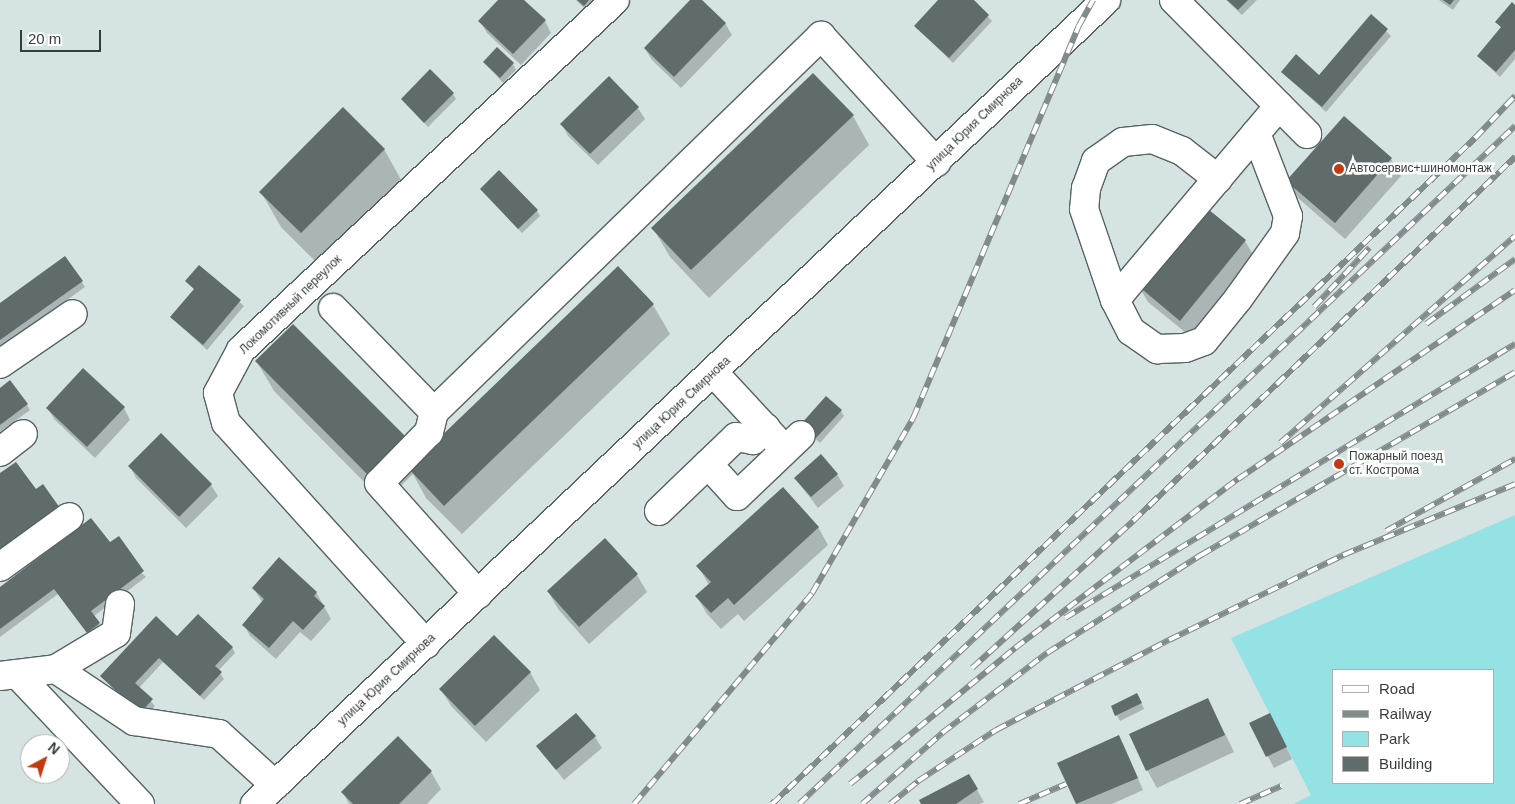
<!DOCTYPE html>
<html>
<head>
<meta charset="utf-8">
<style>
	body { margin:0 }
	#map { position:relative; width:1515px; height:804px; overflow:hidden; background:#d6e3e3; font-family:Helvetica,sans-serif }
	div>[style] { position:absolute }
	.green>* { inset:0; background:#94e2e4 }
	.shadow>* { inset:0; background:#0003 }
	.building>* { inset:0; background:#606b6b }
	.roads { filter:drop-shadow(1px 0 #576363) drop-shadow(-1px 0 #576363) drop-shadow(0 1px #576363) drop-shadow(0 -1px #576363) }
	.minor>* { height:28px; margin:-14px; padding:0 14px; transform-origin:14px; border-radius:14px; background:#fff }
	.major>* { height:28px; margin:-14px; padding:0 14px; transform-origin:14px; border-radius:14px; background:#fff }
	.rail>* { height:5.5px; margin-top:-2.75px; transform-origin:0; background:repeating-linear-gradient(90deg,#fff 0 11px,#828b8b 0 22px); box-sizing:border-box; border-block:1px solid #828b8b }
	.dots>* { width:14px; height:14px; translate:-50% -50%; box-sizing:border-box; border:2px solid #fff; border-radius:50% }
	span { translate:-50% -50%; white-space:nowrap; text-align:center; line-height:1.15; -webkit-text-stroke:5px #fff; paint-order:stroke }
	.street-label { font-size:12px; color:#373d3d }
	.poi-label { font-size:12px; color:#373d3d }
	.left { translate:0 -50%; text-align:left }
	.legend { position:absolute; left:1332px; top:669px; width:162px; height:115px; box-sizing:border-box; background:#fff; border:1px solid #afb1b1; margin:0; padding:6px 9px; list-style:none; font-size:15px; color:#373d3d }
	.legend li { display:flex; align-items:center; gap:10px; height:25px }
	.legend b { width:25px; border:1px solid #afb1b1 }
	.north { position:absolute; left:20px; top:734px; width:50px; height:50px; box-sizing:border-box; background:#fff; border:1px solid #afb1b1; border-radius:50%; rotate:40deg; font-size:14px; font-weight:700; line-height:20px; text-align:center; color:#373d3d }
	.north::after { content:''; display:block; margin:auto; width:18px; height:22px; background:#c23912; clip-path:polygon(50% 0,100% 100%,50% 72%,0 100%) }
	.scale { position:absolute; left:20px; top:30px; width:81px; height:22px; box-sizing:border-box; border:2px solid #373d3d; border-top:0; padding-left:6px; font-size:15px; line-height:18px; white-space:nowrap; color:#373d3d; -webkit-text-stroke:4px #fff; paint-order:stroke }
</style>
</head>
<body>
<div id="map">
	<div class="green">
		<div style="clip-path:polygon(evenodd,1515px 515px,1515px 804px,1294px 804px,1311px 795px,1231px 638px,1515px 515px,1334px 670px,1494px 670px,1494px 783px,1334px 783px,1334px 670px)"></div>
	</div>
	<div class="shadow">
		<div style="clip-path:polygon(500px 0,522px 0,545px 21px,551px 33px,521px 65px,487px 33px,480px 21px)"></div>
		<div style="clip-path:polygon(576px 0,597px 0,587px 11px)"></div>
		<div style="clip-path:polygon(691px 0,701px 0,725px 23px,732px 35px,681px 88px,652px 60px,645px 49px)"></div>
		<div style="clip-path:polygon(939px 0,972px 0,992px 21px,953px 63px,915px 26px)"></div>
		<div style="clip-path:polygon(1226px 0,1257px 0,1242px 15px)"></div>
		<div style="clip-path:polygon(1439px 0,1460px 0,1453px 10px)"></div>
		<div style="clip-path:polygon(1515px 6px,1515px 59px,1500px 77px,1478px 56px,1502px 29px,1497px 22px)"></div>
		<div style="clip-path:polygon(1371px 16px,1391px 36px,1326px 112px,1282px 72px,1319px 76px)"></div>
		<div style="clip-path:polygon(484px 62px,513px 64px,516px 70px,503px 83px)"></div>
		<div style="clip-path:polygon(609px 78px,638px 108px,645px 119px,598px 165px,568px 136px,562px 124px)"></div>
		<div style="clip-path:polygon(453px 94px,456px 99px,428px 127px,402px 99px)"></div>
		<div style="clip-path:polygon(853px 116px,869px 145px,709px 298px,670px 257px,653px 228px)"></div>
		<div style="clip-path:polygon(384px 149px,404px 185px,322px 268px,281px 227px,261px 192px)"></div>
		<div style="clip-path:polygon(1391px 159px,1401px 176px,1345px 239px,1298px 198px,1288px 181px)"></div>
		<div style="clip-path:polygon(481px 189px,537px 211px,540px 216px,522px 233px)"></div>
		<div style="clip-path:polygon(1203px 207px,1245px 241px,1255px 258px,1191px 337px,1148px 302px,1138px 285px)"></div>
		<div style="clip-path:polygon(199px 267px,244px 306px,207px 350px,172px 318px,195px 290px,187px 281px)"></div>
		<div style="clip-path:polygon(618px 268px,653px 305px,670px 334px,462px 534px,426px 498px,413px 474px,384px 502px,274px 391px,257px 362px,404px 437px,417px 460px)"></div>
		<div style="clip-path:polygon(81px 281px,85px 287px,0 348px,0 304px)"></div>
		<div style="clip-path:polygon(0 390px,27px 405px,30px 410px,0 432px)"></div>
		<div style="clip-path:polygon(48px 408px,124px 408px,130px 420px,95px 458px,54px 419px)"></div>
		<div style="clip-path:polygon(841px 411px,844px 416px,820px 443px,806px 430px)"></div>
		<div style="clip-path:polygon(130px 466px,211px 485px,218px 496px,186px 528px,136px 478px)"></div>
		<div style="clip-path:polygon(837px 474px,844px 486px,818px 508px,795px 478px)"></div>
		<div style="clip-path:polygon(818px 527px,828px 545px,744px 621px,738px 614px,721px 629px,707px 614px,697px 597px,709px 585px,698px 566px)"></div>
		<div style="clip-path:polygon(110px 544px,146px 577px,94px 616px,102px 629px,91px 638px,58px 594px,0 637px,0 588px)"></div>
		<div style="clip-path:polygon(637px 575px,647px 592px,589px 644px,558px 609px,548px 591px)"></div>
		<div style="clip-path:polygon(253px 588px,316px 592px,331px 619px,311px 641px,300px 632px,276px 659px,250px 636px,244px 625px,263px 603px)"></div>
		<div style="clip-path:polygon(177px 638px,232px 647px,235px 653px,218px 671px,224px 679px,204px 700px,163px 662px,139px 688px,155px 706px,144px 718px,102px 677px)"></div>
		<div style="clip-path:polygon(530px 672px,540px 690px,486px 742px,451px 706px,441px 689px)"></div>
		<div style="clip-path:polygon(1208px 699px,1234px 752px,1157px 788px,1147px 770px)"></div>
		<div style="clip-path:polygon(1140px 700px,1144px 709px,1120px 721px,1112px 707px)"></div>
		<div style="clip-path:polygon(1251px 724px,1276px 726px,1292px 759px,1274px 768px)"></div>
		<div style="clip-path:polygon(595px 737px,602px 748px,564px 780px,538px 747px)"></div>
		<div style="clip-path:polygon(398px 738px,431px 772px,441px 789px,427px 804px,349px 804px,343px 792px)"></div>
		<div style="clip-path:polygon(1125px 749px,1143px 790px,1112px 804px,1077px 804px,1059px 764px)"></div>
		<div style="clip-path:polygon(969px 776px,984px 802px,980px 804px,922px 804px)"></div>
	</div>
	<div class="building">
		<div style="clip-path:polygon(498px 0,524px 0,546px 20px,513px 54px,478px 21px)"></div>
		<div style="clip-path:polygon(577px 0,589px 0,584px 6px)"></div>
		<div style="clip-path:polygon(690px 0,702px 0,726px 23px,674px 77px,644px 48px)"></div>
		<div style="clip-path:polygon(938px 0,974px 0,989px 15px,949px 58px,914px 26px)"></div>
		<div style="clip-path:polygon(1227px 0,1248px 0,1238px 10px)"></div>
		<div style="clip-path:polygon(1443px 0,1454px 0,1450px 5px)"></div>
		<div style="clip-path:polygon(1512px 2px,1515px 5px,1515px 50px,1496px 72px,1477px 56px,1501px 27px,1495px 22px)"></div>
		<div style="clip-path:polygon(1371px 14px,1388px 29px,1322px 107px,1281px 72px,1296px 54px,1319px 75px)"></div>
		<div style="clip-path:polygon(497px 47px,514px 63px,500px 78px,483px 62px)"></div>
		<div style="clip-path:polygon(430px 69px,454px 93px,424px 123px,401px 99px)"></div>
		<div style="clip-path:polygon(813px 73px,854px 115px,691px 270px,651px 228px)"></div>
		<div style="clip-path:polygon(609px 76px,639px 107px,590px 154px,560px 124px)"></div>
		<div style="clip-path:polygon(343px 107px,385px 149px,301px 233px,259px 192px)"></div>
		<div style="clip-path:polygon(1344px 116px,1392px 158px,1335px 223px,1286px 181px)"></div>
		<div style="clip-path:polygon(499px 170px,538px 210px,518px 229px,480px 189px)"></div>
		<div style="clip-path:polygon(1203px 205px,1246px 240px,1180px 321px,1137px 285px)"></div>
		<div style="clip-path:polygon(65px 256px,83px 281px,0 340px,0 303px)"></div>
		<div style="clip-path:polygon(199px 265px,241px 300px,203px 345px,170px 317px,194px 289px,185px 281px)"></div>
		<div style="clip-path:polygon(618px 266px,654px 304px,444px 506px,408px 468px)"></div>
		<div style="clip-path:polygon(293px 324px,405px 436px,367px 474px,255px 361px)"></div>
		<div style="clip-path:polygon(83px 368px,125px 407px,87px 447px,46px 408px)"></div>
		<div style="clip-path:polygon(10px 380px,28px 404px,0 425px,0 388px)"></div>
		<div style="clip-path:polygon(826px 396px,842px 410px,816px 438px,801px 424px)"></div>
		<div style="clip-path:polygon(161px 433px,212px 484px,179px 517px,128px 466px)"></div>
		<div style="clip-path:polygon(821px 454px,838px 474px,811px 497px,794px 478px)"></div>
		<div style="clip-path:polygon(16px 462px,36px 489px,43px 484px,60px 508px,0 552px,0 473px)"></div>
		<div style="clip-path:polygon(783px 487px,819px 527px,734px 605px,728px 598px,711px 613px,695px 596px,711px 582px,696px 566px)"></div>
		<div style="clip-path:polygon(91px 518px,110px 542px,119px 536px,144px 571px,91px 611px,100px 623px,87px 633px,54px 589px,0 629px,0 587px)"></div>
		<div style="clip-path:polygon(605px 538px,638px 574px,579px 627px,547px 591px)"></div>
		<div style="clip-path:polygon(279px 557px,317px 592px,314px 596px,325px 606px,303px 630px,293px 621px,269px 648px,242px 625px,264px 599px,252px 588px)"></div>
		<div style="clip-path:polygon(198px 614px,233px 647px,215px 666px,222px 672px,200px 696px,159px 658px,135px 683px,153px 699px,140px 713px,100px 676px,156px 616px,177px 636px)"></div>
		<div style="clip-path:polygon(494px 635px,531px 672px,475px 726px,439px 689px)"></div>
		<div style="clip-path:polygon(1137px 693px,1142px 703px,1115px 716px,1111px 706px)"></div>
		<div style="clip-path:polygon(1208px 698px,1225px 735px,1146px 771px,1129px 734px)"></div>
		<div style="clip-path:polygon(576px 713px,596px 736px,556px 770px,536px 746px)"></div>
		<div style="clip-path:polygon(1270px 713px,1287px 747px,1266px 757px,1249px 723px)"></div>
		<div style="clip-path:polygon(1119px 735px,1138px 778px,1076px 804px,1057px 763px)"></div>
		<div style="clip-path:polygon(398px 736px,432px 771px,399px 804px,353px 804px,341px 792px)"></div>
		<div style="clip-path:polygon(969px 774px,978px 789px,956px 804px,921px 804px,919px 800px)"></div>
	</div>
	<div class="roads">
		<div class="minor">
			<div style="left:1174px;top:0;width:189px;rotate:45.2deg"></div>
			<div style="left:1218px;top:179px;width:46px;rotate:-142.1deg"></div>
			<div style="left:1182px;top:151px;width:32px;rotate:-158deg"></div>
			<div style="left:1152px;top:139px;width:29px;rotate:174deg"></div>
			<div style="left:1123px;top:142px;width:33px;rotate:145deg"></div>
			<div style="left:1096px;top:161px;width:29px;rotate:110deg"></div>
			<div style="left:1086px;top:188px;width:21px;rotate:95deg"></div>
			<div style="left:1084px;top:209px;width:96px;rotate:71.2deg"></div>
			<div style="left:1115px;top:300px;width:35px;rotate:63deg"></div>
			<div style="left:1131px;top:331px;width:32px;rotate:35deg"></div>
			<div style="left:1157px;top:349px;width:28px;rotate:-2deg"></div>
			<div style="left:1185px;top:348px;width:20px;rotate:-20deg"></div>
			<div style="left:1204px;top:341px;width:54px;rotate:-51deg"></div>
			<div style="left:1238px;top:299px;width:81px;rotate:-54.5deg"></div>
			<div style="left:1285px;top:233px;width:17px;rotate:-80deg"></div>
			<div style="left:1288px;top:216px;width:89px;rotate:-111.1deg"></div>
			<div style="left:1115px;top:300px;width:254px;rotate:-49.8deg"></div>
			<div style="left:333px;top:308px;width:145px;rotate:45.8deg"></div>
			<div style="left:434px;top:412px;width:540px;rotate:-44.17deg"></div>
			<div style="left:821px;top:36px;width:171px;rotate:47.6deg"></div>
			<div style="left:0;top:364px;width:88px;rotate:-34.4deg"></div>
			<div style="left:714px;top:373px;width:93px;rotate:47.2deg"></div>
			<div style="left:434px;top:412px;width:21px;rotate:104deg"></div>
			<div style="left:429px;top:432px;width:71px;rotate:134.4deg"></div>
			<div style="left:379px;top:483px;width:149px;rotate:48.3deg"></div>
			<div style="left:766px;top:428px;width:18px;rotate:137deg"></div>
			<div style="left:753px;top:440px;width:17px;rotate:-170deg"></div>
			<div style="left:736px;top:437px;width:39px;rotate:136deg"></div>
			<div style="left:708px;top:464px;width:43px;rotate:47.8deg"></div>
			<div style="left:737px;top:496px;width:88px;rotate:-43.6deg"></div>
			<div style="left:0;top:452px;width:29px;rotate:-38deg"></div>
			<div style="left:659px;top:511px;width:68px;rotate:-43.8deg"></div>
			<div style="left:0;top:567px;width:85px;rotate:-35.9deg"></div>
			<div style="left:426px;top:644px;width:298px;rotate:-132.1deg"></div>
			<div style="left:226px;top:423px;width:31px;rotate:-105deg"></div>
			<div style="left:218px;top:393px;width:49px;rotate:-61.9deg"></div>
			<div style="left:241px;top:350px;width:512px;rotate:-43.1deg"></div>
			<div style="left:56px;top:669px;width:70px;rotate:-31deg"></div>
			<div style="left:116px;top:633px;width:29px;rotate:-82deg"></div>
			<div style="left:17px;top:674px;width:179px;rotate:46.6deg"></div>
			<div style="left:0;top:676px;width:56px;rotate:-7.1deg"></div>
			<div style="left:56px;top:669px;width:94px;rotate:33.7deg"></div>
			<div style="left:134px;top:721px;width:86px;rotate:8.7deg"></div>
			<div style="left:219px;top:734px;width:76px;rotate:42.3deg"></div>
		</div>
		<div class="major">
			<div style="left:255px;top:804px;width:1171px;rotate:-43.37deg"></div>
		</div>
	</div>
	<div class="rail">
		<div style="left:1314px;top:307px;width:81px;rotate:-47deg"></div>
		<div style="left:1426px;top:324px;width:110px;rotate:-36.1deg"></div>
		<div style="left:1280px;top:443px;width:313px;rotate:-41.4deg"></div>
		<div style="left:1386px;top:531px;width:148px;rotate:-29.2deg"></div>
		<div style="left:1065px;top:618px;width:527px;rotate:-31.34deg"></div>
		<div style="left:972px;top:668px;width:218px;rotate:-42.4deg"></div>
		<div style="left:1133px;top:521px;width:528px;rotate:-43.62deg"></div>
		<div style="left:850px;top:784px;width:214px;rotate:-39.5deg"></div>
		<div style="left:1015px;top:648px;width:280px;rotate:-37.2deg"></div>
		<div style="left:1238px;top:479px;width:335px;rotate:-34.3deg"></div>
		<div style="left:634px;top:804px;width:276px;rotate:-49.8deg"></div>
		<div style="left:812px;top:593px;width:202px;rotate:-60deg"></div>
		<div style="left:913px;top:418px;width:424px;rotate:-67.1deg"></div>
		<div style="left:1078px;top:27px;width:31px;rotate:-61deg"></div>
		<div style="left:772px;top:804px;width:968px;rotate:-43.45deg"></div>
		<div style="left:1475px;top:138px;width:58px;rotate:-46.4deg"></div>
		<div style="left:799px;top:804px;width:986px;rotate:-43.44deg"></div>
		<div style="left:862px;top:804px;width:107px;rotate:-41.6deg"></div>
		<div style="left:942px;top:733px;width:132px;rotate:-37.3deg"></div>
		<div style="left:1047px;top:653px;width:183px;rotate:-32.5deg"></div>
		<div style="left:1201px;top:555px;width:363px;rotate:-30.2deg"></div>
		<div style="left:890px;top:804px;width:36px;rotate:-39deg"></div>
		<div style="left:918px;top:781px;width:93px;rotate:-33.2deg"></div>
		<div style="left:996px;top:730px;width:195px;rotate:-27.5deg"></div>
		<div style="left:1169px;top:640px;width:194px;rotate:-26deg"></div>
		<div style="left:1343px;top:555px;width:186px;rotate:-22.4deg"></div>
		<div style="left:1019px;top:804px;width:51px;rotate:-23.1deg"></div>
		<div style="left:1240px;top:804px;width:45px;rotate:-23.7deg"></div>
	</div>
	<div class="dots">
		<div style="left:1339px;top:169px;background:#c23912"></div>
		<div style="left:1339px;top:464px;background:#c23912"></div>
	</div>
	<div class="street-label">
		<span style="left:975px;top:124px;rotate:-44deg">улица Юрия Смирнова</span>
		<span style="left:291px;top:305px;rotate:-44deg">Локомотивный переулок</span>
		<span style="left:682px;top:403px;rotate:-43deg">улица Юрия Смирнова</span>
		<span style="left:387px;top:680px;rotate:-43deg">улица Юрия Смирнова</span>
	</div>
	<div class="poi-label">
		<span class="left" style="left:1349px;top:169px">Автосервис+шиномонтаж</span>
		<span class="left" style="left:1349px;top:464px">Пожарный поезд<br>ст. Кострома</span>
	</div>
	<ul class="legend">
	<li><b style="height:6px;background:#fff"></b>Road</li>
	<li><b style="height:6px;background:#828b8b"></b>Railway</li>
	<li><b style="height:14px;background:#94e2e4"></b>Park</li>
	<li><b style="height:14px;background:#606b6b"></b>Building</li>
	</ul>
	<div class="north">N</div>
	<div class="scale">20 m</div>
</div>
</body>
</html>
